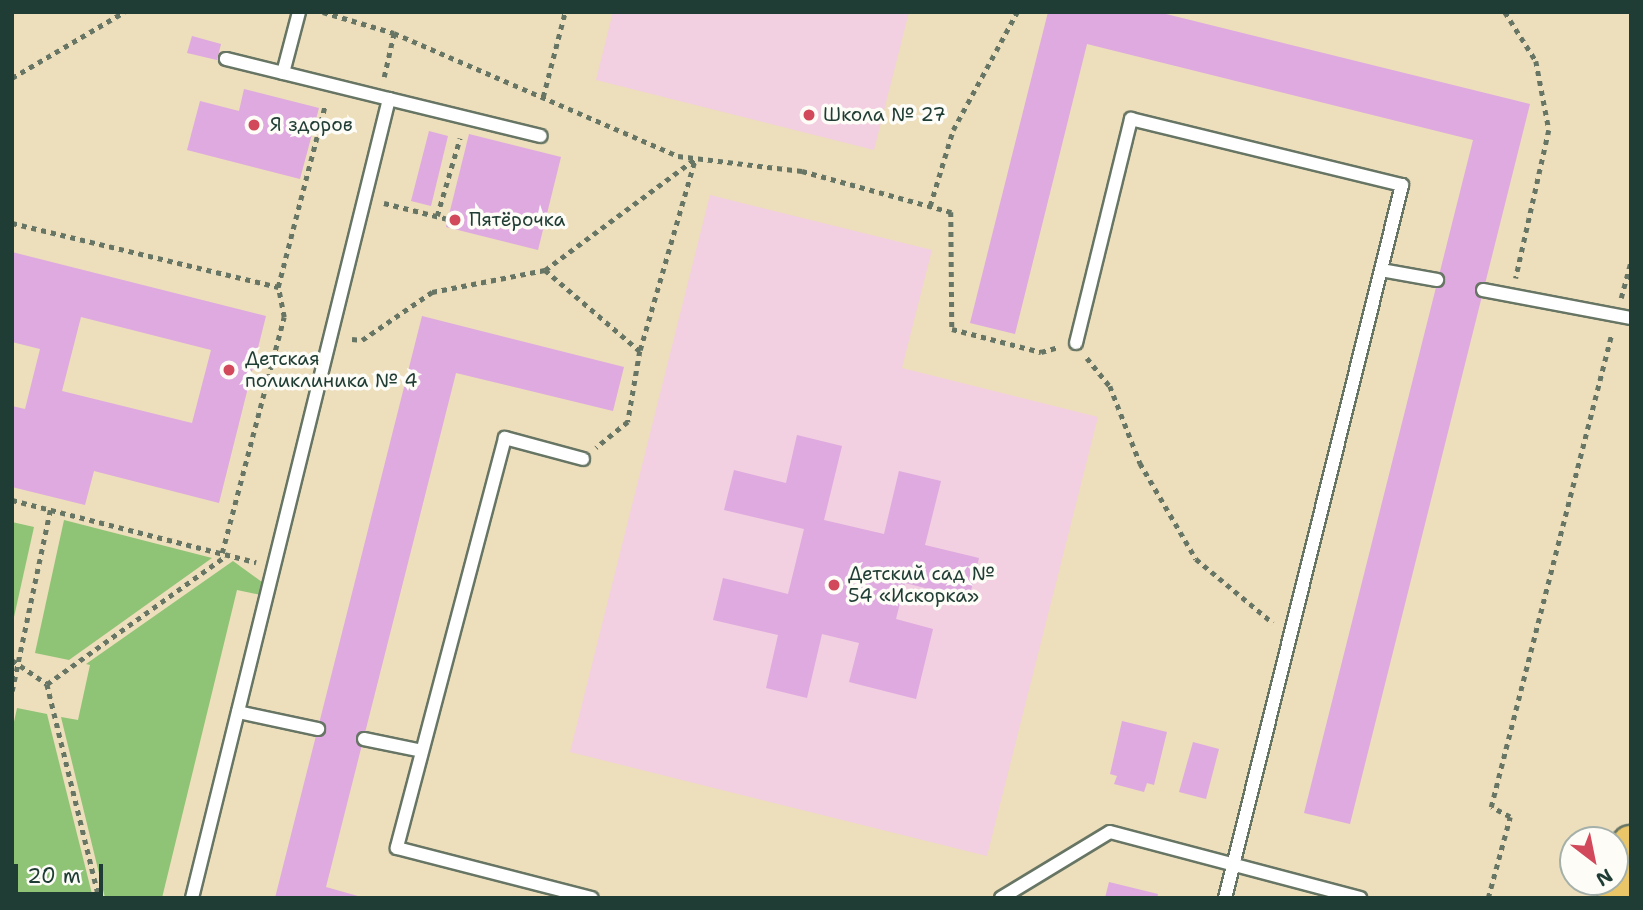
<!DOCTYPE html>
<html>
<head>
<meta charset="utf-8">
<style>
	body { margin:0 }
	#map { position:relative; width:1643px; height:910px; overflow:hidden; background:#eddebc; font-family:"Shantell Sans",sans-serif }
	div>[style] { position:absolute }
	.built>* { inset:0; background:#f2cfe1 }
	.green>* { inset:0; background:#8fc375 }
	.building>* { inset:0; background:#deaadf }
	.path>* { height:4.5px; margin-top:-2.25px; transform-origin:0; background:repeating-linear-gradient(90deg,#677564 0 5px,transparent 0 10px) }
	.roads { filter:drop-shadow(2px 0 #677564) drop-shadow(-2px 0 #677564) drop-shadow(0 2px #677564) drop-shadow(0 -2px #677564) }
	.service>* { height:12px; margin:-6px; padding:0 6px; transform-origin:6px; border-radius:6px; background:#fff }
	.primary>* { height:38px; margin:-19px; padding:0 19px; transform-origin:19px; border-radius:19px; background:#ebc669 }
	.dots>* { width:19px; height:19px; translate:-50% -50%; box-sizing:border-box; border:4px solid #fdfcf7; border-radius:50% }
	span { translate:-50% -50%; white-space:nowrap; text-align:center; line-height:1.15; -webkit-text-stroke:7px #fdfcf7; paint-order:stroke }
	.poi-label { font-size:19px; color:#1f3d34 }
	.left { translate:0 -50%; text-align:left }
	.frame { position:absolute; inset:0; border:14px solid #1f3d34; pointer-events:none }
	.north { position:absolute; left:1559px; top:826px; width:70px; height:70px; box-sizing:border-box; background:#fdfcf7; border:2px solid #a4b0a9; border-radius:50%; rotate:148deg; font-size:19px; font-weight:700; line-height:28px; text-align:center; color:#1f3d34 }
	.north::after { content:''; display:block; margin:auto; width:24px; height:32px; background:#d1495b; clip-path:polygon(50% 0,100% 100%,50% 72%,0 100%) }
	.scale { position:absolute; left:14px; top:864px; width:89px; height:32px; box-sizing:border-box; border:4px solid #1f3d34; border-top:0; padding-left:9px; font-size:21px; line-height:24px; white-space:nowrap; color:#1f3d34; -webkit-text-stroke:5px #fdfcf7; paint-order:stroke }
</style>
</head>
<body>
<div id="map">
	<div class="built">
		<div style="clip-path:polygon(613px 12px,909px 12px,874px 150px,596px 80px)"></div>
		<div style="clip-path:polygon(710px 195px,932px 250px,902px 368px,1098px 417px,987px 856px,570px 752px)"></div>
	</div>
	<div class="green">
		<div style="clip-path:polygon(64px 520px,212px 558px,69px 660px,35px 653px)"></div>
		<div style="clip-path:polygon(12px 522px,34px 527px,12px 626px)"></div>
		<div style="clip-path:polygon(233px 561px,262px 582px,261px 595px,237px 590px,162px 898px,105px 898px,61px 717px,78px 720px,90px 665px,86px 664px)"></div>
		<div style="clip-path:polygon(17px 708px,47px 714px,93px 898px,12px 898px,12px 731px)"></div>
	</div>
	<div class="building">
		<div style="clip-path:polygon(1048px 12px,1158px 12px,1530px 104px,1350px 824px,1304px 813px,1473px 140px,1087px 44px,1015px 334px,970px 323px)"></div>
		<div style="clip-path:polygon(192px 36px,221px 44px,217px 60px,187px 53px)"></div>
		<div style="clip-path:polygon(244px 89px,319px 108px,300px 179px,187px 150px,200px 101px,239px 111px)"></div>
		<div style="clip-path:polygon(429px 131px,448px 136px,431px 206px,411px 201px)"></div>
		<div style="clip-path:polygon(469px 134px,561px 157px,538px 250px,446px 227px)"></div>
		<div style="clip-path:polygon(evenodd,12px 252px,266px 316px,219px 503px,94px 471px,85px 505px,12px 487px,12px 406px,25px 409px,40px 349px,12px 342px,12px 252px,81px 317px,211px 350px,192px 423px,62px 391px,81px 317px)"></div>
		<div style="clip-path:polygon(422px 316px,624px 367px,613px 411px,456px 373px,326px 887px,365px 898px,275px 898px)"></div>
		<div style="clip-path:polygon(797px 435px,842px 446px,824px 520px,884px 534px,899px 471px,941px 481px,925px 545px,979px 558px,969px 599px,905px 583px,896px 619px,933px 629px,916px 699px,849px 682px,859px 643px,822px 634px,807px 698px,766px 688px,778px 635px,713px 620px,723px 578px,788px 594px,804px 529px,724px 510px,734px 470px,786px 483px)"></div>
		<div style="clip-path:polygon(1122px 721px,1167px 732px,1154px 785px,1147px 783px,1144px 792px,1114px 784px,1117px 776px,1110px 774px)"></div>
		<div style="clip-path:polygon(1193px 742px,1219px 749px,1206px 799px,1179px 792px)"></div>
		<div style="clip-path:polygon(1109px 882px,1158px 894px,1157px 898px,1105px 898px)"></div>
	</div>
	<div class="path">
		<div style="left:323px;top:12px;width:74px;rotate:16.5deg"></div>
		<div style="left:394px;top:33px;width:309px;rotate:23.4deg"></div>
		<div style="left:678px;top:156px;width:125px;rotate:6.9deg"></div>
		<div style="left:802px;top:171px;width:155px;rotate:15.4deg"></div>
		<div style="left:951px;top:212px;width:117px;rotate:89.5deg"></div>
		<div style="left:952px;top:329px;width:92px;rotate:14.5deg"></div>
		<div style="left:1041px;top:352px;width:18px;rotate:-16deg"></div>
		<div style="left:1505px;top:12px;width:58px;rotate:57.7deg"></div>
		<div style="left:1536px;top:61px;width:70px;rotate:79.3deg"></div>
		<div style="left:1549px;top:130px;width:152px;rotate:102.6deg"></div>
		<div style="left:384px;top:77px;width:45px;rotate:-77.2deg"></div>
		<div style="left:12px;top:78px;width:130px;rotate:-30.5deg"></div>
		<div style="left:543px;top:97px;width:88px;rotate:-75.5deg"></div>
		<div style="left:384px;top:203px;width:66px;rotate:14deg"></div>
		<div style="left:930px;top:206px;width:79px;rotate:-73.2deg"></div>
		<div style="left:953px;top:130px;width:134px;rotate:-61.5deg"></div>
		<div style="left:437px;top:216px;width:81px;rotate:-73.6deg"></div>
		<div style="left:12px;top:223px;width:274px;rotate:13.5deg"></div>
		<div style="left:545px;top:270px;width:125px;rotate:40.5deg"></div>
		<div style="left:640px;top:351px;width:72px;rotate:99.6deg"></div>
		<div style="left:628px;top:422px;width:41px;rotate:140.9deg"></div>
		<div style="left:1621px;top:298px;width:39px;rotate:-75deg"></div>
		<div style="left:352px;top:339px;width:10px;rotate:6deg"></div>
		<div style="left:362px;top:340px;width:85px;rotate:-34.4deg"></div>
		<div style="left:432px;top:292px;width:115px;rotate:-11deg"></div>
		<div style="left:545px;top:270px;width:187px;rotate:-36.5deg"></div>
		<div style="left:640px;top:350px;width:198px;rotate:-73.9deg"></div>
		<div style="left:1087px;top:358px;width:36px;rotate:51deg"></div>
		<div style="left:1110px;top:386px;width:83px;rotate:68.7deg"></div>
		<div style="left:1140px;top:463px;width:111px;rotate:59.7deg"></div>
		<div style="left:1196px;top:559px;width:100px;rotate:39.7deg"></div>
		<div style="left:12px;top:500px;width:252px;rotate:14.3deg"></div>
		<div style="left:222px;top:553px;width:244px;rotate:-75.3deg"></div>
		<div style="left:284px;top:317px;width:31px;rotate:-101deg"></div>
		<div style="left:278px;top:287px;width:188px;rotate:-75.5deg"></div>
		<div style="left:12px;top:660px;width:42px;rotate:34.4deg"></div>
		<div style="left:47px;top:684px;width:220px;rotate:76.3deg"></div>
		<div style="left:47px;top:684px;width:221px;rotate:-35.6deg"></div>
		<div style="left:12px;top:691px;width:185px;rotate:-78.1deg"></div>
		<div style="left:1488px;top:898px;width:84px;rotate:-74.8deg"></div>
		<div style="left:1510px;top:817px;width:21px;rotate:-152deg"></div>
		<div style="left:1491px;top:807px;width:489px;rotate:-75.7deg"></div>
	</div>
	<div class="roads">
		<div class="service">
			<div style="left:283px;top:73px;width:63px;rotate:-75.3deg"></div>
			<div style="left:389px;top:99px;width:156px;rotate:13.7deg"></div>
			<div style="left:1381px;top:270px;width:57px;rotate:10.1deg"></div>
			<div style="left:1483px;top:290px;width:151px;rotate:10.7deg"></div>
			<div style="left:1076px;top:343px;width:231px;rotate:-76.2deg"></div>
			<div style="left:1131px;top:119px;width:279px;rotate:13.7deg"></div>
			<div style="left:1402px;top:185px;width:735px;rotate:103.94deg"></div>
			<div style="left:583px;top:459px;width:81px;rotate:-164.9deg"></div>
			<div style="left:505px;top:438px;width:424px;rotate:104.8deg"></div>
			<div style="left:397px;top:848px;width:201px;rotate:14.4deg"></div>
			<div style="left:238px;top:712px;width:82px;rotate:12deg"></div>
			<div style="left:364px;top:739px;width:59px;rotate:11.7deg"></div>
			<div style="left:192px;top:898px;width:823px;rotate:-76.15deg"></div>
			<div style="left:389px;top:99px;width:168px;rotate:-166.2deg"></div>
			<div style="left:1001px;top:898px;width:127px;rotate:-31.2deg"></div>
			<div style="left:1110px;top:832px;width:259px;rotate:14.8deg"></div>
		</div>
		<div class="primary">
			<div style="left:1617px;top:898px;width:55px;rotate:-75.2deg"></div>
		</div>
	</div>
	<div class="dots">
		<div style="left:809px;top:115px;background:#d1495b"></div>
		<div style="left:254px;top:125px;background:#d1495b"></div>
		<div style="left:455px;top:220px;background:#d1495b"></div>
		<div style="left:229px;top:370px;background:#d1495b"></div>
		<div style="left:834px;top:585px;background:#d1495b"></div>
	</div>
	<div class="poi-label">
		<span class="left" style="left:823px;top:115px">Школа № 27</span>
		<span class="left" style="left:270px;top:125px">Я здоров</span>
		<span class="left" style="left:469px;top:220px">Пятёрочка</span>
		<span class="left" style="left:245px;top:370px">Детская<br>поликлиника № 4</span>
		<span class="left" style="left:848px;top:585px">Детский сад №<br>54 «Искорка»</span>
	</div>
	<div class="frame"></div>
	<div class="north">N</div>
	<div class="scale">20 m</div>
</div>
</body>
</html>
